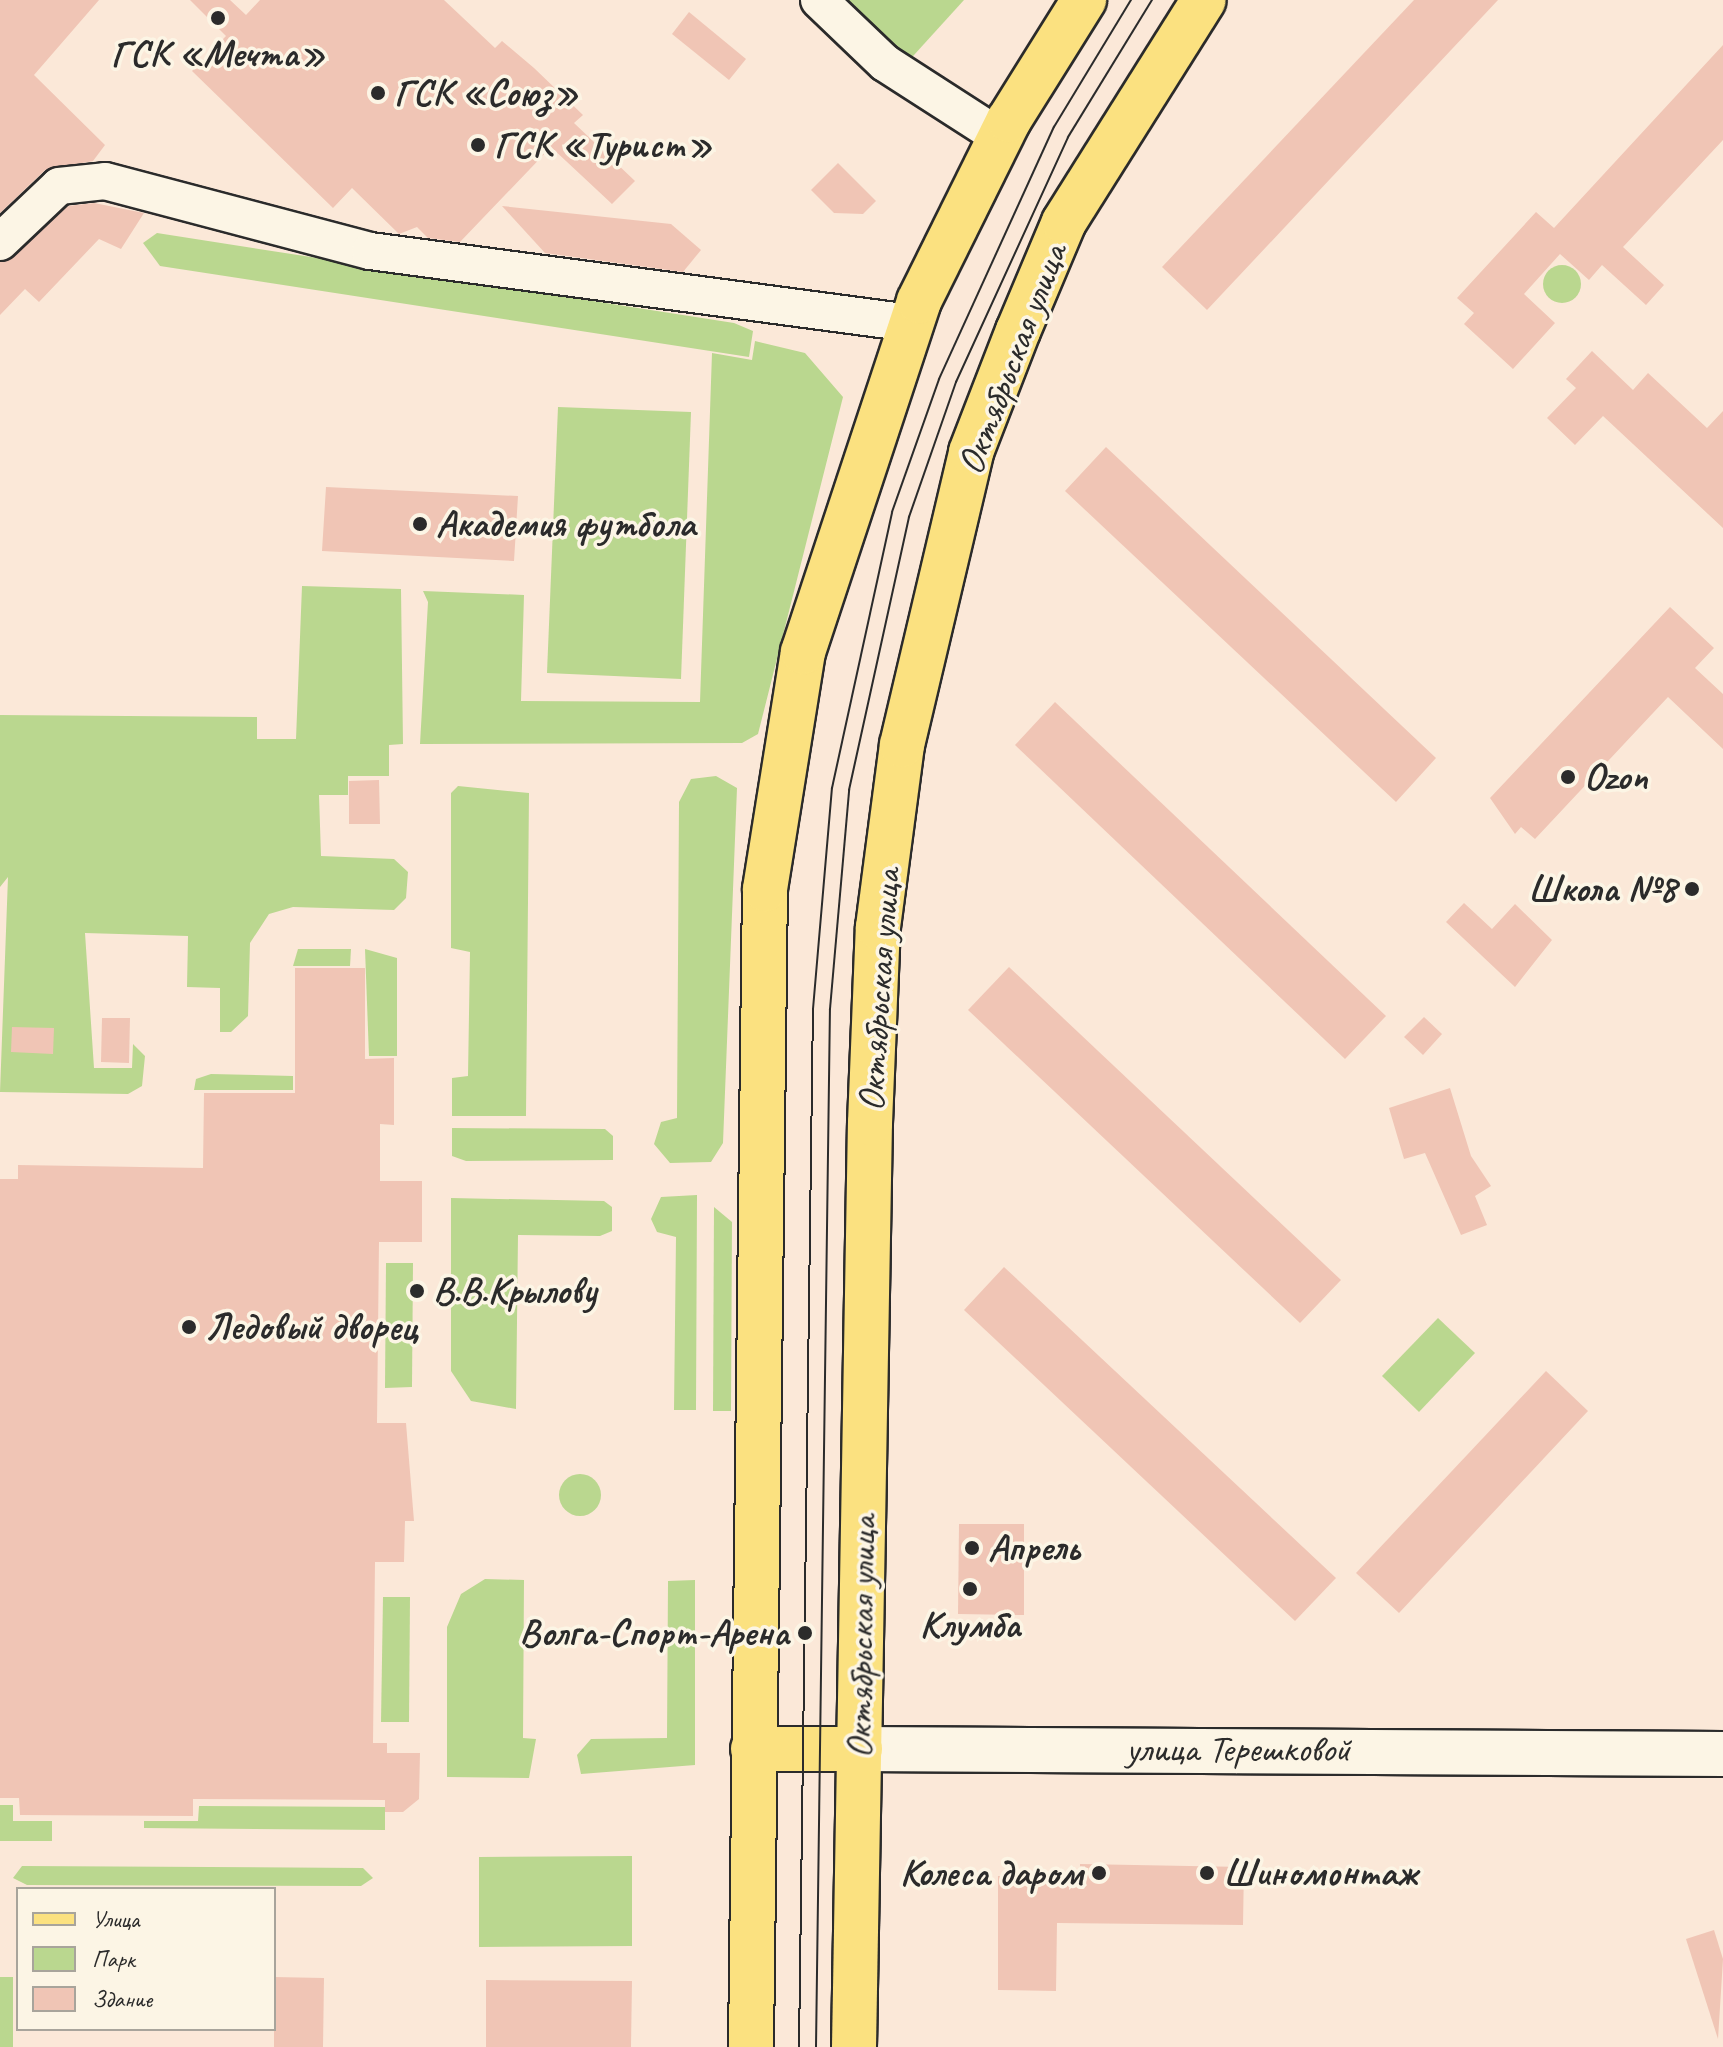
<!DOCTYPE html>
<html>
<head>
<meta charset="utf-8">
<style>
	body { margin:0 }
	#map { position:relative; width:1723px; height:2047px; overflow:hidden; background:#fbe8d8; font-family:Caveat,sans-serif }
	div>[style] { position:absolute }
	.green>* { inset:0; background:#bad78f }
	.round { border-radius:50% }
	.building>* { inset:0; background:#f0c5b5 }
	.roads { filter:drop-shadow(2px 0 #2b2b2b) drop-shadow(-2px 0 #2b2b2b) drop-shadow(0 2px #2b2b2b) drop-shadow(0 -2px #2b2b2b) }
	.street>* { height:36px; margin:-18px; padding:0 18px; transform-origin:18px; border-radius:18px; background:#fcf5e5 }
	.secondary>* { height:44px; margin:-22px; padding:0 22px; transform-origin:22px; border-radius:22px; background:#fcf5e5 }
	.primary>* { height:44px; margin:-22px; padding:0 22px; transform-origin:22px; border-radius:22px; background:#fbe180 }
	.tram>* { height:2px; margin:-1px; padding:0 1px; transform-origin:1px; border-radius:1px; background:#2b2b2b }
	.dots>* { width:22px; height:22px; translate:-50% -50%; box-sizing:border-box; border:4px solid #fcf5e5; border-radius:50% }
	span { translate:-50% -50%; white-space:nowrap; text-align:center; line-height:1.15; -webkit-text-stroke:7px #fcf5e5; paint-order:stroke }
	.poi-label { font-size:38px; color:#2b2b2b; font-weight:700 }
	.left { translate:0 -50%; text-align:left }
	.right { translate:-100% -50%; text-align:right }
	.street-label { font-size:38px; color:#2b2b2b }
	.legend { position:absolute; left:16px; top:1887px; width:260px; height:144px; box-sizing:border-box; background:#fcf5e5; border:2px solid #a8a49b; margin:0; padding:10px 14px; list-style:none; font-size:24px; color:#2b2b2b }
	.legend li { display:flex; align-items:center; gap:16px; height:40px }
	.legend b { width:40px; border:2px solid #a8a49b }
</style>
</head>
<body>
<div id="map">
	<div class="green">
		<div style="clip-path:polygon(825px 0,964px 0,904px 66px)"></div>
		<div style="clip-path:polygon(157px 233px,734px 323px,753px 331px,749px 357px,160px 266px,143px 243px)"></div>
		<div class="round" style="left:1543px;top:265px;width:38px;height:38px"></div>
		<div style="clip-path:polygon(755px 341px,805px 353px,843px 397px,758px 734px,742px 743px,420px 744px,428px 602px,423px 591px,524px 595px,521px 701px,700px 702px,712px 353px,752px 360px)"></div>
		<div style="clip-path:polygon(558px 407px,691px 412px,681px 679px,547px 673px)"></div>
		<div style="clip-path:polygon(302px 586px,401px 589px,403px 744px,389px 745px,389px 776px,348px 776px,348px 795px,319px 795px,321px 856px,394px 859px,408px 872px,406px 898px,394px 910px,293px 907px,269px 914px,250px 943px,248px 1016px,231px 1032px,220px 1032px,220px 988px,187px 987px,188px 936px,85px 933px,94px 1068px,132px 1068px,133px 1044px,145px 1056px,142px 1086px,128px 1094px,0 1092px,8px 877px,0 887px,0 715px,257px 717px,257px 739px,296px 739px)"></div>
		<div style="clip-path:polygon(716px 776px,737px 788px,723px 1143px,711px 1162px,670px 1163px,654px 1144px,661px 1122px,677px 1118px,679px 802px,691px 779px)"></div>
		<div style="clip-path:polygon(458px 786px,529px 793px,526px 1116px,452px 1116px,452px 1078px,468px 1076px,470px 952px,451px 948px,451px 793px)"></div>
		<div style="clip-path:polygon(298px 949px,351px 949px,350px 966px,293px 966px)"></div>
		<div style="clip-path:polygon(365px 949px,397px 958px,397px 1056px,369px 1056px)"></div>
		<div style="clip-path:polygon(211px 1074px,293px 1076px,293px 1090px,194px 1090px,196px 1079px)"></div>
		<div style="clip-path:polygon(452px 1128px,605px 1129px,613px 1136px,613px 1160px,466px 1161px,452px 1156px)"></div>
		<div style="clip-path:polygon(697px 1195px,696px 1410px,674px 1410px,676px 1237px,657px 1232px,651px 1219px,661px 1197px)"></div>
		<div style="clip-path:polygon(451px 1198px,604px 1201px,612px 1207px,612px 1231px,600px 1236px,518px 1235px,516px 1409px,471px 1401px,451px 1371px)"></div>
		<div style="clip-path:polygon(714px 1207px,732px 1222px,731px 1411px,713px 1411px)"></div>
		<div style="clip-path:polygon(386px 1263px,413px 1263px,412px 1387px,385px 1388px)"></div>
		<div style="clip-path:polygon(1438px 1318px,1475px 1353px,1419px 1412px,1382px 1376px)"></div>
		<div class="round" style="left:559px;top:1474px;width:42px;height:42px"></div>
		<div style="clip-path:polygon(485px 1579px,524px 1580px,523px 1738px,536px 1739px,529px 1778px,447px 1777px,447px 1627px,461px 1594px)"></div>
		<div style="clip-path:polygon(695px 1580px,695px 1765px,581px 1774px,577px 1755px,591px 1739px,667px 1738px,668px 1581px)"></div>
		<div style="clip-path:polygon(383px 1597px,410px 1597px,409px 1722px,381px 1722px)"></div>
		<div style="clip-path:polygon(0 1805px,13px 1805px,13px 1821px,52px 1821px,52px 1841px,0 1841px)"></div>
		<div style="clip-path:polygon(199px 1806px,385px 1807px,385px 1830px,144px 1828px,144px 1821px,198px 1821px)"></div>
		<div style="clip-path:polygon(632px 1856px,632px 1946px,479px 1947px,479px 1857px)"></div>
		<div style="clip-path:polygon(22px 1866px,363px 1868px,373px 1878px,361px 1886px,27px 1885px,13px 1878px)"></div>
		<div style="clip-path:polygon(0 1977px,13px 1977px,13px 2047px,0 2047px)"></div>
	</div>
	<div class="building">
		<div style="clip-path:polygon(0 0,99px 0,34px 75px,105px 145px,93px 161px,45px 170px,0 213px)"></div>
		<div style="clip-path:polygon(190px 0,230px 0,246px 15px,260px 0,444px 0,495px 48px,502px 41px,534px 68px,583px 115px,574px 123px,635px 181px,612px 204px,551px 147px,460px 242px,428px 238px,417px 227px,399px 234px,352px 188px,333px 208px,192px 71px,226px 36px)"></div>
		<div style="clip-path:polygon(1414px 0,1498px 0,1207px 310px,1162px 267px)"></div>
		<div style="clip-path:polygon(689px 12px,746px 59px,729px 80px,672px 34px)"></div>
		<div style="clip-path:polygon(1723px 45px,1723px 140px,1623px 247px,1664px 285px,1646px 305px,1602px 265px,1589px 280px,1560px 254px,1524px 294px,1555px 323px,1513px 369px,1464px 324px,1474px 313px,1457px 298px,1536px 212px,1554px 228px)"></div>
		<div style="clip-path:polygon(838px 163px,876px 201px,863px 214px,834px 213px,811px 190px)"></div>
		<div style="clip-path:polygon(94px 203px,144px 213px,121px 249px,99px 239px,39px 302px,25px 289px,0 315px,0 262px,68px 206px)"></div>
		<div style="clip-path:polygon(502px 206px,671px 224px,701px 250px,683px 272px,545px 253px)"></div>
		<div style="clip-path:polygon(1592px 351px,1633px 390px,1648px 373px,1707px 428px,1723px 411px,1723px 528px,1603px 416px,1575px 445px,1547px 418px,1576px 388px,1566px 379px)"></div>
		<div style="clip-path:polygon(1106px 447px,1436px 758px,1396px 802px,1065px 491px)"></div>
		<div style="clip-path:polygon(326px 487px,518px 496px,514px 561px,322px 551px)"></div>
		<div style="clip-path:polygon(1670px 607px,1714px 648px,1695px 668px,1723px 694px,1723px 749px,1668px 697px,1535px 839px,1521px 827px,1515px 834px,1490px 798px)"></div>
		<div style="clip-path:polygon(1055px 702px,1386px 1016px,1345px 1059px,1015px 745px)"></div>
		<div style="clip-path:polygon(379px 780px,380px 824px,349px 824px,349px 781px)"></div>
		<div style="clip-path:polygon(1464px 903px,1492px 929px,1515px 904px,1552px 940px,1515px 987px,1446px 922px)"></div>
		<div style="clip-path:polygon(1009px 967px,1341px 1280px,1300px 1323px,968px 1010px)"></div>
		<div style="clip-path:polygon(295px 968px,365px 968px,365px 1059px,394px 1058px,394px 1125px,380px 1124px,380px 1181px,422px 1181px,422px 1242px,379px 1242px,377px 1423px,406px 1423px,414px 1521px,405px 1521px,404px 1562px,375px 1562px,373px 1743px,387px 1743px,387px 1753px,420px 1753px,419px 1799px,403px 1812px,385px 1812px,385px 1800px,193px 1799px,193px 1816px,20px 1815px,19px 1798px,0 1798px,0 1179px,18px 1179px,18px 1165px,203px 1168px,204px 1093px,295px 1093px)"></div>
		<div style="clip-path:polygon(1424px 1017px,1442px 1034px,1423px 1055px,1404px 1037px)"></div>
		<div style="clip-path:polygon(102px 1018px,130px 1018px,129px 1063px,101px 1062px)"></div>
		<div style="clip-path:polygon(12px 1027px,54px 1028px,53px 1054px,11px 1052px)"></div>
		<div style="clip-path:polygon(1450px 1088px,1471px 1156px,1491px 1186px,1475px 1196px,1487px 1225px,1461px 1235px,1425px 1153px,1404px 1159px,1389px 1108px)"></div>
		<div style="clip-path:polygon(1004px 1267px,1336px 1578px,1295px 1621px,964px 1310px)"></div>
		<div style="clip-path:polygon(1546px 1371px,1588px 1411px,1399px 1613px,1356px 1573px)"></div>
		<div style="clip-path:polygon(959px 1524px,1024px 1524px,1024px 1615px,958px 1614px)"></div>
		<div style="clip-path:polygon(1080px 1864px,1244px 1867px,1243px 1925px,1057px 1923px,1056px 1991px,998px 1990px,998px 1876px,1080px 1875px)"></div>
		<div style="clip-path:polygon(1714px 1930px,1723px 1959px,1718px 2039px,1686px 1939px)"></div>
		<div style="clip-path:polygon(274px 1977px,324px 1978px,323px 2047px,274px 2047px)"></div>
		<div style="clip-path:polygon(486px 1980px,632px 1981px,631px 2047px,486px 2047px)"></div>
	</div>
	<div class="roads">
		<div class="street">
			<div style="left:819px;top:0;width:91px;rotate:43.7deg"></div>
			<div style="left:885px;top:63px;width:137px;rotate:32.8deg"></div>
			<div style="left:0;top:242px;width:81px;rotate:-43.5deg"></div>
			<div style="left:59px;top:186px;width:46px;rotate:-6.2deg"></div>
			<div style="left:105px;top:181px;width:274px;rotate:14.8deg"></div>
			<div style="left:370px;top:251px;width:545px;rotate:7.59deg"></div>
		</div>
		<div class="secondary">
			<div style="left:860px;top:1749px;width:863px;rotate:0.33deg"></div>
		</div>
		<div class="primary">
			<div style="left:753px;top:1749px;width:107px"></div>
			<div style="left:751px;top:2047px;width:1158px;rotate:-89.31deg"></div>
			<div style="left:765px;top:889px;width:240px;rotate:-80.9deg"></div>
			<div style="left:803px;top:652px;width:370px;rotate:-71.7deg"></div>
			<div style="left:919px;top:301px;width:202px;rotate:-63.6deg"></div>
			<div style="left:1009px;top:120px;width:142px;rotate:-58deg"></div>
			<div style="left:854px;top:2047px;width:924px;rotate:-89.01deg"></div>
			<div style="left:870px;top:1123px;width:196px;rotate:-87.7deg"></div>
			<div style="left:878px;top:927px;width:184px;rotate:-82.5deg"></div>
			<div style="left:902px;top:745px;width:301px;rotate:-76.7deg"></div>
			<div style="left:971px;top:452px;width:130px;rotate:-68.8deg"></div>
			<div style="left:1018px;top:331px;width:118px;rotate:-67.1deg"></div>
			<div style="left:1064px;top:222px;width:262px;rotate:-57.8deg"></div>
		</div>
	</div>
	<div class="tram">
		<div style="left:799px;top:2047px;width:1038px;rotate:-89.23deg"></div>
		<div style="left:813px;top:1009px;width:222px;rotate:-85.1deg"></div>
		<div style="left:832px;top:788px;width:282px;rotate:-77.7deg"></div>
		<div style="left:892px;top:512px;width:141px;rotate:-70.5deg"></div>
		<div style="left:939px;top:379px;width:277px;rotate:-65.5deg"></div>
		<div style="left:1054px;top:127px;width:149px;rotate:-58.8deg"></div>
		<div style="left:816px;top:2047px;width:1038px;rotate:-89.23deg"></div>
		<div style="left:830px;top:1009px;width:220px;rotate:-85deg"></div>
		<div style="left:849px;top:790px;width:280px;rotate:-77.6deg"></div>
		<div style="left:909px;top:517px;width:143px;rotate:-70.8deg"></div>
		<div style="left:956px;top:382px;width:269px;rotate:-65.4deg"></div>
		<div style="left:1068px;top:137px;width:161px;rotate:-58.5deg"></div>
	</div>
	<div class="dots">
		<div style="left:218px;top:18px;background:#2b2b2b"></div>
		<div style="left:378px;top:93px;background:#2b2b2b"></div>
		<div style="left:478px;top:145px;background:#2b2b2b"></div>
		<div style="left:420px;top:524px;background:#2b2b2b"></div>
		<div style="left:1568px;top:777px;background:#2b2b2b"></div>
		<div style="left:1692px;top:889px;background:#2b2b2b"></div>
		<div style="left:417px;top:1291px;background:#2b2b2b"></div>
		<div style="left:189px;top:1327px;background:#2b2b2b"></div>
		<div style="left:972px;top:1548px;background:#2b2b2b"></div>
		<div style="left:970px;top:1589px;background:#2b2b2b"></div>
		<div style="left:805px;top:1633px;background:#2b2b2b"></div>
		<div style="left:1099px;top:1873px;background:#2b2b2b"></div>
		<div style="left:1207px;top:1873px;background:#2b2b2b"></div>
	</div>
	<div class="poi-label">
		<span style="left:218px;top:54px">ГСК «Мечта»</span>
		<span class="left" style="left:394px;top:93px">ГСК «Союз»</span>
		<span class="left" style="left:494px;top:145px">ГСК «Турист»</span>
		<span class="left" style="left:436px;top:524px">Академия футбола</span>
		<span class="left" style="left:1584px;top:777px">Ozon</span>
		<span class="right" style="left:1676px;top:889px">Школа №8</span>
		<span class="left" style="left:433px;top:1291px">В.В.Крылову</span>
		<span class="left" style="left:205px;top:1327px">Ледовый дворец</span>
		<span class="left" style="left:988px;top:1548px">Апрель</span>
		<span style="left:970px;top:1625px">Клумба</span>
		<span class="right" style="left:789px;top:1633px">Волга-Спорт-Арена</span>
		<span class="right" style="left:1083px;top:1873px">Колеса даром</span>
		<span class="left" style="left:1223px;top:1873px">Шиномонтаж</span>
	</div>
	<div class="street-label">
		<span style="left:1012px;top:359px;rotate:-69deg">Октябрьская улица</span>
		<span style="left:879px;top:990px;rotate:-86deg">Октябрьская улица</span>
		<span style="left:861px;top:1637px;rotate:-89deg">Октябрьская улица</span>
		<span style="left:1238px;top:1749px">улица Терешковой</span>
	</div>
	<ul class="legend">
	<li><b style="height:10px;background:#fbe180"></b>Улица</li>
	<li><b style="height:22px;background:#bad78f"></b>Парк</li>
	<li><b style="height:22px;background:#f0c5b5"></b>Здание</li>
	</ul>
</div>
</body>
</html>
